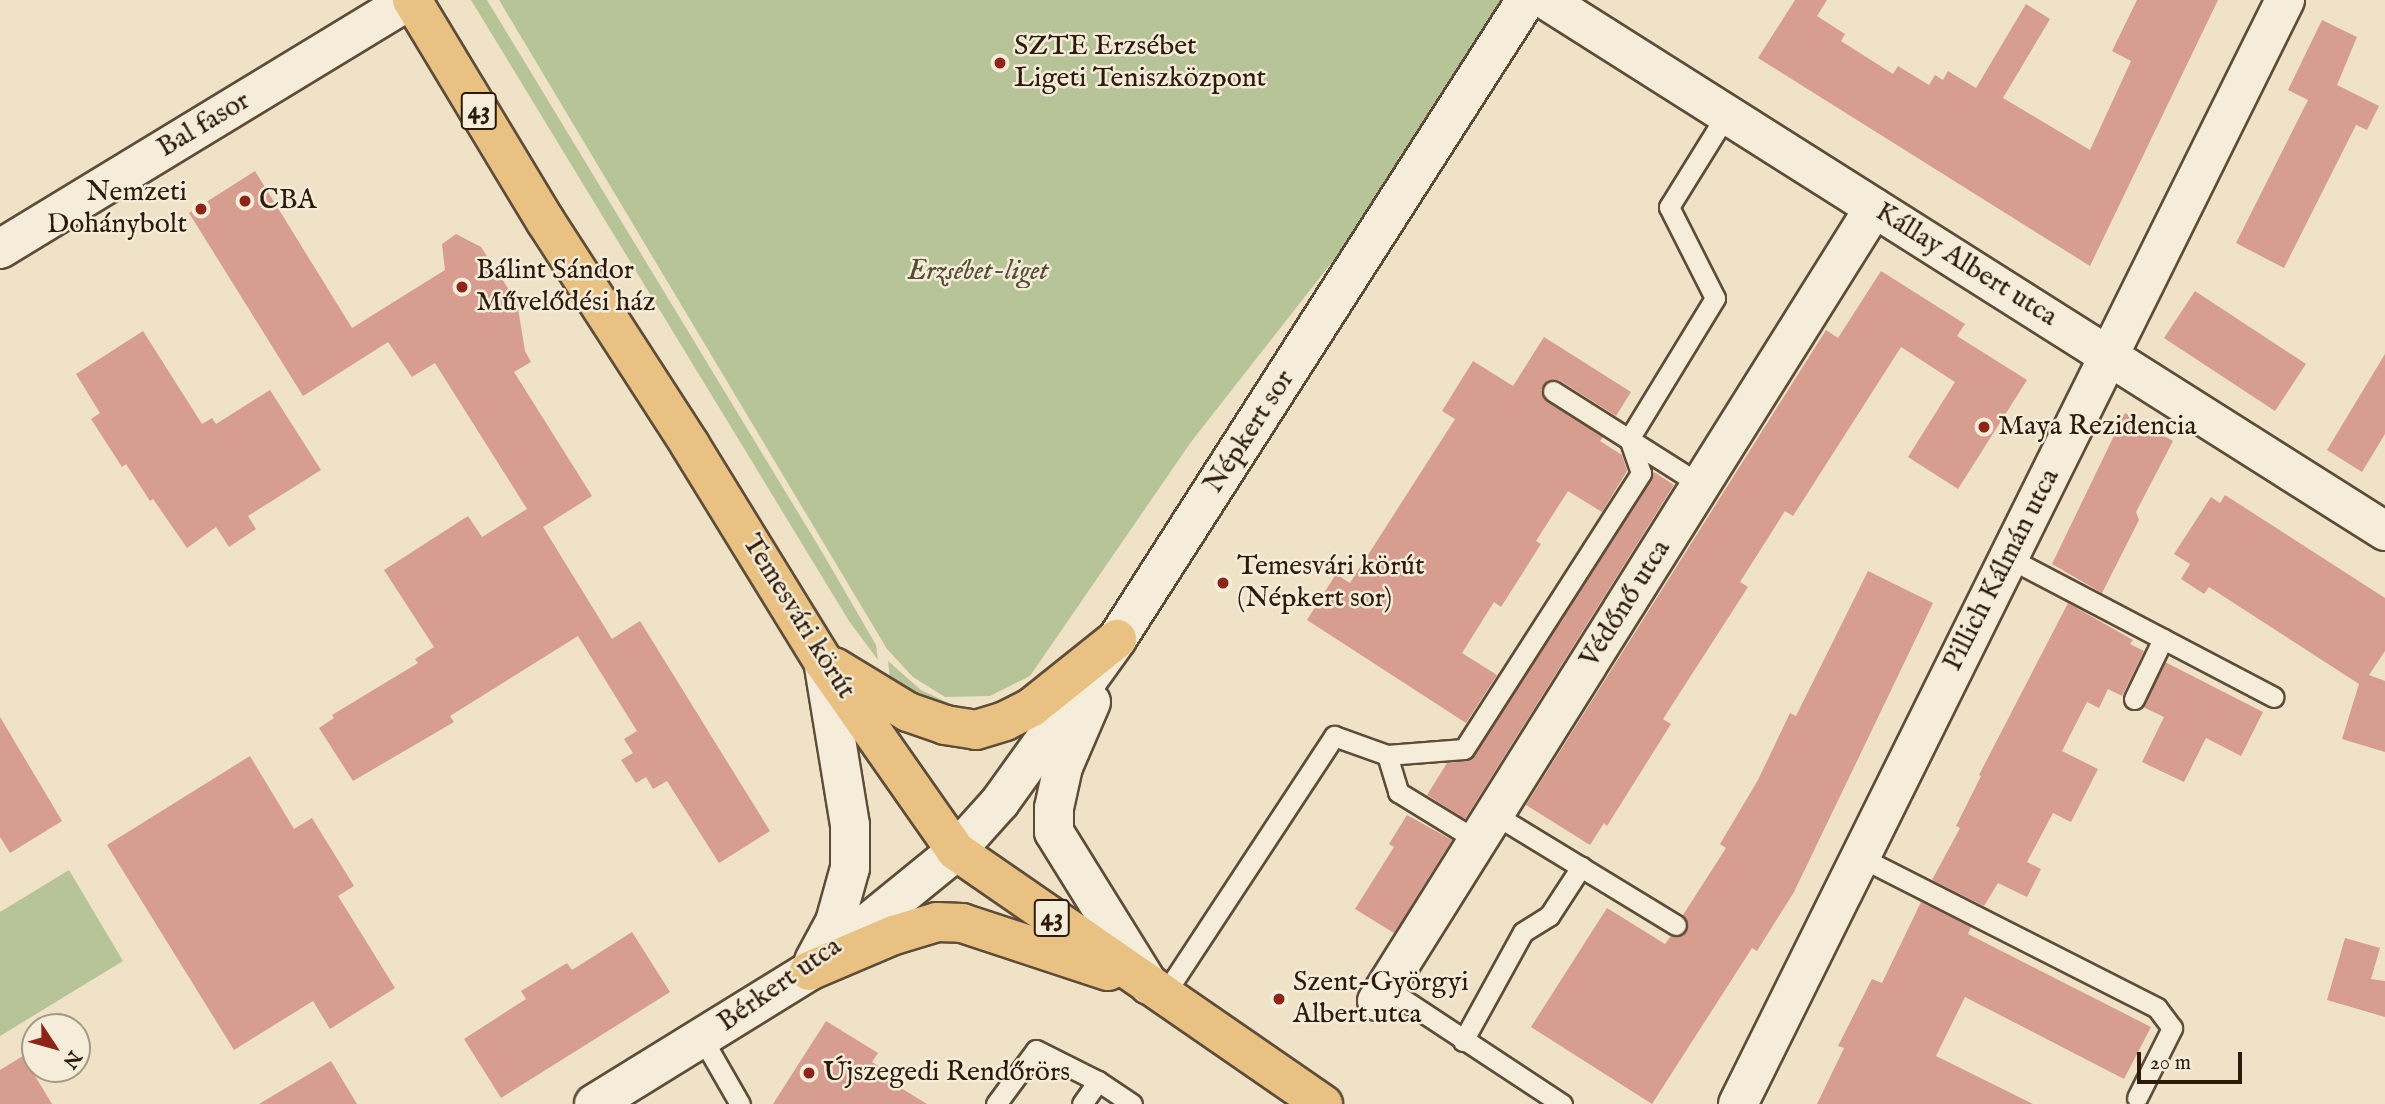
<!DOCTYPE html>
<html>
<head>
<meta charset="utf-8">
<style>
	body { margin:0 }
	#map { position:relative; width:2385px; height:1104px; overflow:hidden; background:#efe2c6; font-family:"IM FELL English",serif }
	div>[style] { position:absolute }
	.green>* { inset:0; background:#b7c497 }
	.building>* { inset:0; background:#d79e90 }
	.roads { filter:drop-shadow(2px 0 #5e4c38) drop-shadow(-2px 0 #5e4c38) drop-shadow(0 2px #5e4c38) drop-shadow(0 -2px #5e4c38) }
	.service>* { height:19px; margin:-9.5px; padding:0 9.5px; transform-origin:9.5px; border-radius:9.5px; background:#f5ecda }
	.minor>* { height:38px; margin:-19px; padding:0 19px; transform-origin:19px; border-radius:19px; background:#f5ecda }
	.tertiary>* { height:38px; margin:-19px; padding:0 19px; transform-origin:19px; border-radius:19px; background:#f5ecda }
	.primary>* { height:38px; margin:-19px; padding:0 19px; transform-origin:19px; border-radius:19px; background:#e8c183 }
	.dots>* { width:19px; height:19px; translate:-50% -50%; box-sizing:border-box; border:4px solid #f5ecda; border-radius:50% }
	span { translate:-50% -50%; white-space:nowrap; text-align:center; line-height:1.15; -webkit-text-stroke:5px #f5ecda; paint-order:stroke }
	.shield-label span { padding:2px 5px; background:#f5ecda; border:2px solid; border-radius:5px; -webkit-text-stroke-width:0 }
	.shield-label { font-size:26px; color:#2d1a08; font-weight:700 }
	.poi-label { font-size:28px; color:#2d1a08 }
	.left { translate:0 -50%; text-align:left }
	.right { translate:-100% -50%; text-align:right }
	.street-label { font-size:28px; color:#2d1a08 }
	.park-label { font-size:28px; color:#564d33; font-style:italic }
	.north { position:absolute; left:21px; top:1013px; width:70px; height:70px; box-sizing:border-box; background:#f5ecda; border:2px solid #a59886; border-radius:50%; rotate:126deg; font-size:19px; font-weight:700; line-height:28px; text-align:center; color:#2d1a08 }
	.north::after { content:''; display:block; margin:auto; width:24px; height:32px; background:#8f2418; clip-path:polygon(50% 0,100% 100%,50% 72%,0 100%) }
	.scale { position:absolute; left:2137px; top:1052px; width:105px; height:32px; box-sizing:border-box; border:4px solid #2d1a08; border-top:0; padding-left:9px; font-size:21px; line-height:24px; white-space:nowrap; color:#2d1a08; -webkit-text-stroke:5px #f5ecda; paint-order:stroke }
</style>
</head>
<body>
<div id="map">
	<div class="green">
		<div style="clip-path:polygon(471px 0,487px 0,822px 552px,876px 645px,878px 660px,849px 621px)"></div>
		<div style="clip-path:polygon(499px 0,1507px 0,1372px 211px,1191px 442px,1030px 676px,990px 696px,945px 697px,913px 677px,887px 649px)"></div>
		<div style="clip-path:polygon(888px 661px,921px 690px,957px 707px,955px 714px,897px 686px,890px 678px)"></div>
		<div style="clip-path:polygon(69px 870px,123px 961px,0 1036px,0 912px)"></div>
	</div>
	<div class="building">
		<div style="clip-path:polygon(1795px 0,1827px 0,1817px 16px,1845px 34px,1841px 41px,1893px 74px,1898px 66px,1929px 85px,1935px 75px,1943px 80px,1948px 71px,1976px 88px,2026px 4px,2050px 19px,2003px 98px,2090px 150px,2131px 61px,2112px 51px,2137px 0,2218px 0,2090px 266px,1758px 58px)"></div>
		<div style="clip-path:polygon(2322px 20px,2357px 37px,2337px 85px,2379px 106px,2367px 130px,2356px 125px,2284px 268px,2236px 243px,2308px 100px,2288px 90px)"></div>
		<div style="clip-path:polygon(255px 171px,352px 328px,445px 270px,442px 244px,456px 234px,481px 247px,517px 302px,525px 351px,531px 362px,514px 372px,592px 496px,543px 527px,612px 639px,640px 621px,770px 831px,719px 863px,667px 781px,653px 789px,646px 777px,636px 783px,621px 760px,633px 753px,624px 739px,637px 731px,578px 636px,450px 716px,454px 722px,353px 781px,319px 728px,334px 718px,332px 715px,418px 663px,415px 659px,434px 647px,384px 570px,468px 516px,482px 537px,527px 509px,435px 363px,412px 377px,388px 342px,303px 396px,189px 213px)"></div>
		<div style="clip-path:polygon(1881px 271px,1965px 324px,1957px 336px,2027px 380px,1958px 489px,1908px 457px,1955px 382px,1901px 347px,1793px 516px,1785px 511px,1740px 582px,1748px 587px,1663px 719px,1671px 724px,1607px 826px,1604px 823px,1590px 845px,1526px 805px,1826px 330px,1838px 338px)"></div>
		<div style="clip-path:polygon(2195px 291px,2306px 364px,2275px 411px,2164px 338px)"></div>
		<div style="clip-path:polygon(143px 331px,202px 424px,212px 418px,216px 424px,270px 390px,321px 470px,248px 516px,256px 529px,229px 547px,216px 527px,187px 548px,153px 499px,150px 501px,126px 464px,122px 467px,91px 419px,100px 413px,76px 374px)"></div>
		<div style="clip-path:polygon(1544px 337px,1631px 392px,1616px 416px,1559px 380px,1547px 381px,1541px 390px,1546px 401px,1603px 437px,1600px 441px,1622px 455px,1627px 471px,1602px 512px,1568px 491px,1536px 541px,1541px 544px,1501px 607px,1494px 602px,1462px 653px,1497px 675px,1466px 723px,1307px 620px,1336px 574px,1350px 583px,1455px 419px,1442px 411px,1473px 361px,1513px 386px)"></div>
		<div style="clip-path:polygon(2385px 354px,2385px 434px,2362px 472px,2327px 450px)"></div>
		<div style="clip-path:polygon(2125px 413px,2173px 441px,2136px 512px,2139px 520px,2102px 593px,2052px 564px)"></div>
		<div style="clip-path:polygon(1654px 472px,1674px 485px,1465px 819px,1427px 795px,1447px 763px,1466px 761px,1474px 756px)"></div>
		<div style="clip-path:polygon(2225px 495px,2385px 598px,2385px 651px,2369px 675px,2385px 681px,2385px 752px,2342px 739px,2359px 684px,2209px 587px,2204px 594px,2181px 579px,2190px 564px,2174px 554px,2211px 497px,2220px 503px)"></div>
		<div style="clip-path:polygon(1868px 571px,1933px 603px,1794px 892px,1757px 951px,1752px 948px,1652px 1104px,1531px 1027px,1607px 908px,1665px 944px,1671px 936px,1681px 936px,1686px 932px,1688px 925px,1683px 915px,1726px 848px,1720px 844px,1758px 780px,1790px 713px,1796px 716px)"></div>
		<div style="clip-path:polygon(2068px 603px,2133px 640px,2130px 644px,2144px 651px,2122px 696px,2108px 689px,2099px 708px,2087px 702px,2062px 751px,2098px 769px,2071px 822px,2053px 813px,2027px 862px,2041px 869px,2027px 897px,1998px 883px,1984px 906px,1932px 880px,1960px 828px,1956px 826px,1981px 776px,1979px 775px)"></div>
		<div style="clip-path:polygon(2165px 662px,2263px 712px,2241px 756px,2206px 738px,2184px 782px,2142px 762px,2164px 717px,2143px 707px)"></div>
		<div style="clip-path:polygon(0 717px,62px 821px,10px 853px,0 837px)"></div>
		<div style="clip-path:polygon(250px 756px,294px 829px,312px 818px,354px 886px,338px 896px,395px 988px,330px 1029px,313px 1001px,234px 1050px,107px 845px)"></div>
		<div style="clip-path:polygon(1407px 815px,1452px 840px,1394px 933px,1355px 909px,1394px 847px,1389px 844px)"></div>
		<div style="clip-path:polygon(1921px 902px,1971px 927px,1968px 934px,2151px 1027px,2124px 1079px,1965px 997px,1936px 1056px,2033px 1104px,1817px 1104px,1844px 1048px,1838px 1046px,1872px 979px,1882px 983px)"></div>
		<div style="clip-path:polygon(632px 932px,670px 992px,501px 1098px,464px 1039px,526px 999px,521px 991px,567px 963px,572px 970px)"></div>
		<div style="clip-path:polygon(2345px 938px,2380px 948px,2371px 979px,2385px 981px,2385px 1017px,2327px 1000px)"></div>
		<div style="clip-path:polygon(826px 1021px,878px 1053px,872px 1062px,900px 1080px,896px 1085px,927px 1104px,773px 1104px)"></div>
		<div style="clip-path:polygon(23px 1056px,52px 1104px,0 1104px,0 1070px)"></div>
		<div style="clip-path:polygon(331px 1061px,357px 1104px,259px 1104px)"></div>
	</div>
	<div class="roads">
		<div class="service">
			<div style="left:1553px;top:391px;width:175px;rotate:32.4deg"></div>
			<div style="left:2007px;top:557px;width:301px;rotate:27.7deg"></div>
			<div style="left:2134px;top:699px;width:67px;rotate:-64.2deg"></div>
			<div style="left:1387px;top:755px;width:39px;rotate:73deg"></div>
			<div style="left:1398px;top:792px;width:94px;rotate:31.5deg"></div>
			<div style="left:1494px;top:814px;width:213px;rotate:31.4deg"></div>
			<div style="left:1860px;top:857px;width:333px;rotate:26.9deg"></div>
			<div style="left:2157px;top:1008px;width:25px;rotate:53deg"></div>
			<div style="left:2172px;top:1028px;width:78px;rotate:116.6deg"></div>
			<div style="left:1386px;top:988px;width:211px;rotate:33.4deg"></div>
			<div style="left:1164px;top:995px;width:310px;rotate:-56.7deg"></div>
			<div style="left:1334px;top:736px;width:56px;rotate:19.7deg"></div>
			<div style="left:1387px;top:755px;width:77px;rotate:-4.5deg"></div>
			<div style="left:1464px;top:749px;width:328px;rotate:-57.3deg"></div>
			<div style="left:1641px;top:473px;width:36px;rotate:-109deg"></div>
			<div style="left:1629px;top:439px;width:165px;rotate:-58.6deg"></div>
			<div style="left:1715px;top:298px;width:102px;rotate:-116.8deg"></div>
			<div style="left:1669px;top:207px;width:108px;rotate:-58.2deg"></div>
			<div style="left:702px;top:1038px;width:76px;rotate:60.1deg"></div>
			<div style="left:1463px;top:1041px;width:124px;rotate:-61.2deg"></div>
			<div style="left:1523px;top:932px;width:31px;rotate:-32deg"></div>
			<div style="left:1549px;top:916px;width:59px;rotate:-56.9deg"></div>
			<div style="left:996px;top:1104px;width:67px;rotate:-53.5deg"></div>
			<div style="left:1036px;top:1050px;width:69px;rotate:26.6deg"></div>
			<div style="left:1098px;top:1081px;width:41px;rotate:34.1deg"></div>
			<div style="left:1082px;top:1104px;width:28px;rotate:-55deg"></div>
		</div>
		<div class="minor">
			<div style="left:1546px;top:0;width:993px;rotate:32.33deg"></div>
			<div style="left:0;top:249px;width:479px;rotate:-31.3deg"></div>
			<div style="left:1377px;top:1001px;width:936px;rotate:-57.92deg"></div>
			<div style="left:1738px;top:1104px;width:1232px;rotate:-63.64deg"></div>
		</div>
		<div class="tertiary">
			<div style="left:1091px;top:702px;width:71px;rotate:113.3deg"></div>
			<div style="left:1063px;top:767px;width:42px;rotate:102.4deg"></div>
			<div style="left:1054px;top:808px;width:24px;rotate:90deg"></div>
			<div style="left:1054px;top:832px;width:180px;rotate:58.2deg"></div>
			<div style="left:814px;top:961px;width:44px;rotate:-61.7deg"></div>
			<div style="left:835px;top:922px;width:56px;rotate:-74.5deg"></div>
			<div style="left:850px;top:868px;width:43px;rotate:-90deg"></div>
			<div style="left:850px;top:825px;width:166px;rotate:-99.3deg"></div>
			<div style="left:594px;top:1104px;width:253px;rotate:-31.7deg"></div>
			<div style="left:809px;top:971px;width:190px;rotate:-39.2deg"></div>
			<div style="left:956px;top:851px;width:66px;rotate:-48.1deg"></div>
			<div style="left:1000px;top:802px;width:201px;rotate:-54.3deg"></div>
			<div style="left:1117px;top:639px;width:759px;rotate:-57.38deg"></div>
		</div>
		<div class="primary">
			<div style="left:412px;top:0;width:259px;rotate:58.9deg"></div>
			<div style="left:546px;top:222px;width:265px;rotate:57.1deg"></div>
			<div style="left:690px;top:445px;width:254px;rotate:58.4deg"></div>
			<div style="left:823px;top:661px;width:232px;rotate:55deg"></div>
			<div style="left:956px;top:851px;width:446px;rotate:34.6deg"></div>
			<div style="left:834px;top:667px;width:87px;rotate:31.3deg"></div>
			<div style="left:908px;top:712px;width:39px;rotate:19deg"></div>
			<div style="left:945px;top:725px;width:31px;rotate:9deg"></div>
			<div style="left:976px;top:730px;width:30px;rotate:-17deg"></div>
			<div style="left:1005px;top:721px;width:30px;rotate:-27deg"></div>
			<div style="left:1032px;top:707px;width:109px;rotate:-38.7deg"></div>
			<div style="left:809px;top:971px;width:92px;rotate:-23deg"></div>
			<div style="left:894px;top:935px;width:45px;rotate:-16.8deg"></div>
			<div style="left:937px;top:922px;width:25px;rotate:2deg"></div>
			<div style="left:962px;top:923px;width:154px;rotate:18.2deg"></div>
		</div>
	</div>
	<div class="dots">
		<div style="left:1000px;top:63px;background:#8f2418"></div>
		<div style="left:245px;top:201px;background:#8f2418"></div>
		<div style="left:201px;top:209px;background:#8f2418"></div>
		<div style="left:462px;top:287px;background:#8f2418"></div>
		<div style="left:1984px;top:427px;background:#8f2418"></div>
		<div style="left:1223px;top:583px;background:#8f2418"></div>
		<div style="left:1279px;top:999px;background:#8f2418"></div>
		<div style="left:809px;top:1073px;background:#8f2418"></div>
	</div>
	<div class="shield-label">
		<span style="left:479px;top:111px">43</span>
		<span style="left:1052px;top:918px">43</span>
	</div>
	<div class="poi-label">
		<span class="left" style="left:1014px;top:63px">SZTE Erzsébet<br>Ligeti Teniszközpont</span>
		<span class="right" style="left:187px;top:209px">Nemzeti<br>Dohánybolt</span>
		<span class="left" style="left:259px;top:201px">CBA</span>
		<span class="left" style="left:476px;top:287px">Bálint Sándor<br>Művelődési ház</span>
		<span class="left" style="left:1998px;top:427px">Maya Rezidencia</span>
		<span class="left" style="left:1237px;top:583px">Temesvári körút<br>(Népkert sor)</span>
		<span class="left" style="left:1293px;top:999px">Szent-Györgyi<br>Albert utca</span>
		<span class="left" style="left:823px;top:1073px">Újszegedi Rendőrörs</span>
	</div>
	<div class="street-label">
		<span style="left:204px;top:125px;rotate:-31deg">Bal fasor</span>
		<span style="left:1966px;top:265px;rotate:32deg">Kállay Albert utca</span>
		<span style="left:1250px;top:432px;rotate:-57deg">Népkert sor</span>
		<span style="left:2002px;top:570px;rotate:-63deg">Pillich Kálmán utca</span>
		<span style="left:1626px;top:604px;rotate:-58deg">Védőnő utca</span>
		<span style="left:798px;top:617px;rotate:58deg">Temesvári körút</span>
		<span style="left:780px;top:985px;rotate:-35deg">Bérkert utca</span>
	</div>
	<div class="park-label">
		<span style="left:978px;top:272px">Erzsébet-liget</span>
	</div>
	<div class="north">N</div>
	<div class="scale">20 m</div>
</div>
</body>
</html>
